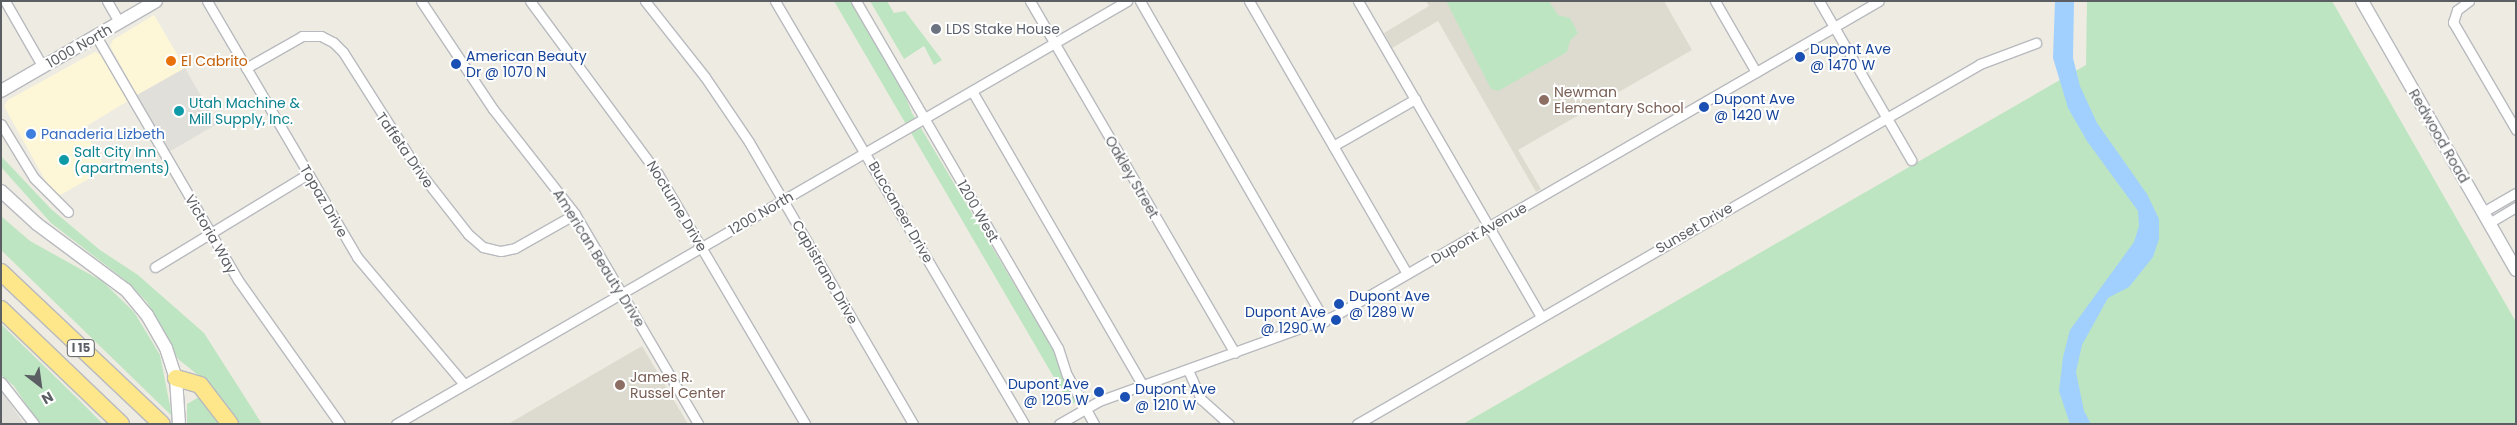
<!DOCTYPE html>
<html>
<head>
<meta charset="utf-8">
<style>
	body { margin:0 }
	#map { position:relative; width:2517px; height:425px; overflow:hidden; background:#eeece2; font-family:Poppins,sans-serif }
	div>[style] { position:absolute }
	.commercial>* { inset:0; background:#fef7d7 }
	.industrial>* { inset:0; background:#e1dfda }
	.education>* { inset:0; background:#dddbd0 }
	.green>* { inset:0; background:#bee5c1 }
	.water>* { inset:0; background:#a1d0ff }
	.roads { filter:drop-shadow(1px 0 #b8babf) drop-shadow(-1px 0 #b8babf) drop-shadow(0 1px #b8babf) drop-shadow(0 -1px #b8babf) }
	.street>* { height:9px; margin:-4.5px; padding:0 4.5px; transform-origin:4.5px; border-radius:4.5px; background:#fff }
	.secondary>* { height:12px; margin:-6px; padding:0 6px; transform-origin:6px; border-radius:6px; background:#fff }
	.highway>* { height:16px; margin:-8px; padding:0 8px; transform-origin:8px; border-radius:8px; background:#fde78a }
	.dots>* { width:14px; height:14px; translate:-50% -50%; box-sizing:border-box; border:2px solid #fff; border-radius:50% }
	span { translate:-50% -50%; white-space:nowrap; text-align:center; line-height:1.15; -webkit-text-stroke:4px #fff; paint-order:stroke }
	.shield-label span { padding:1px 4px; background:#fff; border:1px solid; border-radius:4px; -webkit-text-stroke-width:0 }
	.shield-label { font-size:12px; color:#5b5e63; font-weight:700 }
	.worship-label { font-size:14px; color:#5b616d }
	.left { translate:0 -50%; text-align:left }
	.street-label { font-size:14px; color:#5b5e63 }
	.transit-label { font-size:14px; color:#164399 }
	.right { translate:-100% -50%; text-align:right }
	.food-label { font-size:14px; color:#c56008 }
	.education-label { font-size:14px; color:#785e54 }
	.culture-label { font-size:14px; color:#0d838f }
	.shop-label { font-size:14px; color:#366cbe }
	.frame { position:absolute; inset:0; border:2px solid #5b5e63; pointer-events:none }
	.north { position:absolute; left:15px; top:360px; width:50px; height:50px; -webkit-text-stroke:4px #fff; paint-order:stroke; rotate:150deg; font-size:14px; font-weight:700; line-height:20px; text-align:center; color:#5b5e63 }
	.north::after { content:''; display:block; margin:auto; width:18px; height:22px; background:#5b5e63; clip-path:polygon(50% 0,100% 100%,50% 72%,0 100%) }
</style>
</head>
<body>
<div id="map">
	<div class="commercial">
		<div style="clip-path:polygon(154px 15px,185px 68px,137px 95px,110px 46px,113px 40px)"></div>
		<div style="clip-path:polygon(95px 52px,101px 55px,128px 101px,83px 128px,106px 169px,55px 198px,4px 106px,8px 100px)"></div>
	</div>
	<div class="industrial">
		<div style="clip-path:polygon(185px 68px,217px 124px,169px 152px,137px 95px)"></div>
		<div style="clip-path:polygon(1px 390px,24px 424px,1px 424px)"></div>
	</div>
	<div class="education">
		<div style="clip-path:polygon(1426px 1px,1664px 1px,1692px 50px,1518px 150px,1541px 189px,1536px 192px,1438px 21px,1392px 48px,1384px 33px,1429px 6px)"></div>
		<div style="clip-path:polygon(642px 346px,688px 424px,508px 424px)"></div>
	</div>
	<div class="green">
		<div style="clip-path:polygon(834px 1px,850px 1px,904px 93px,912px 113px,1057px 356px,1061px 372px,1077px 401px,1070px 405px)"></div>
		<div style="clip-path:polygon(870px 1px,887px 1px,894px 13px,905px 11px,942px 60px,934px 65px,924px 46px,904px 59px)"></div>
		<div style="clip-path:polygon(1446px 1px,1549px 1px,1558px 15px,1570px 18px,1578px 33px,1570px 41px,1567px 52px,1498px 91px,1491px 89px)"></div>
		<div style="clip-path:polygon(2087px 1px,2332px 1px,2516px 322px,2516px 424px,1463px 424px,2086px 65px)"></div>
		<div style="clip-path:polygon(1px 156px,51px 209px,100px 250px,138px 275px,204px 333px,262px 424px,237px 424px,213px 387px,178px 359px,147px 302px,125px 280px,51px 223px,1px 167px)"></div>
		<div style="clip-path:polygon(1px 216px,30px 241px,102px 281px,134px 312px,160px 355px,172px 416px,1px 250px)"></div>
		<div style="clip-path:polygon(1px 324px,79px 400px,103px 424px,39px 424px,14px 386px,1px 375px)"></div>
		<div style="clip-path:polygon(199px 397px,202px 398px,222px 424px,187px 424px,187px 404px)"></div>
	</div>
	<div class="water">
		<div style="clip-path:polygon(2055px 1px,2074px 1px,2073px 58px,2080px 86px,2097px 123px,2147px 194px,2159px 219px,2159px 239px,2153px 257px,2129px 287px,2108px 298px,2082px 345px,2076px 372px,2084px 411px,2091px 424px,2070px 424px,2059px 391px,2063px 357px,2070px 330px,2134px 242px,2139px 226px,2138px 211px,2087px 141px,2068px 108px,2053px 58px)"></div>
	</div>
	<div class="roads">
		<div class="street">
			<div style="left:5px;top:1px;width:76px;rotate:60.1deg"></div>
			<div style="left:107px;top:1px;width:24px;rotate:60deg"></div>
			<div style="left:207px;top:1px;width:297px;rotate:59.6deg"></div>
			<div style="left:357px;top:257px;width:166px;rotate:49.9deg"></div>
			<div style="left:421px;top:1px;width:130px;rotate:56.3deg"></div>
			<div style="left:493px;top:109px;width:133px;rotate:52deg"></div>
			<div style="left:575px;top:214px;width:243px;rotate:59.6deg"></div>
			<div style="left:530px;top:1px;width:215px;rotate:53.5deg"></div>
			<div style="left:658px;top:174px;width:290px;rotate:59.5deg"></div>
			<div style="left:645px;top:1px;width:97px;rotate:51.7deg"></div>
			<div style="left:705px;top:77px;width:78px;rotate:55.9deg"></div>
			<div style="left:749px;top:142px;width:326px;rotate:59.8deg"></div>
			<div style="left:775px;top:1px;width:491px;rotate:59.5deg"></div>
			<div style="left:856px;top:1px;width:402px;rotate:59.8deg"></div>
			<div style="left:1058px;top:348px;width:28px;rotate:72deg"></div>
			<div style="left:1067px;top:375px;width:56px;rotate:61.1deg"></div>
			<div style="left:1030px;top:1px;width:407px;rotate:59.8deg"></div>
			<div style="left:1140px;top:1px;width:370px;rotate:60deg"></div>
			<div style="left:1249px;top:1px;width:315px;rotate:59.9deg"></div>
			<div style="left:1358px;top:1px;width:365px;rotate:59.9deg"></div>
			<div style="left:1715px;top:1px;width:82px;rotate:60deg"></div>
			<div style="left:1819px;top:1px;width:184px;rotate:59.9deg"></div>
			<div style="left:2469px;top:1px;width:15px;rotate:143deg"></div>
			<div style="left:2457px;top:10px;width:13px;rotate:108deg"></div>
			<div style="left:2453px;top:22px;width:125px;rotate:59.7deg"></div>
			<div style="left:96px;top:36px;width:282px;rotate:59.8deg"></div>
			<div style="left:238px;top:280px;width:176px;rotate:54.7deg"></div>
			<div style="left:246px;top:68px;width:64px;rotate:-29.7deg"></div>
			<div style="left:302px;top:36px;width:19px"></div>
			<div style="left:321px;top:36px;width:13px;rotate:27deg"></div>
			<div style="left:333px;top:42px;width:14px;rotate:45deg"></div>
			<div style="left:343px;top:52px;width:140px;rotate:57.6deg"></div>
			<div style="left:418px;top:170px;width:81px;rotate:52deg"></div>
			<div style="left:468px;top:234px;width:20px;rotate:41deg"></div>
			<div style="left:483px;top:247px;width:18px;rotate:13deg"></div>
			<div style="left:501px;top:251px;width:14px;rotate:-12deg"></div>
			<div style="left:515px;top:248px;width:69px;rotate:-29.5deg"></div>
			<div style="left:972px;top:91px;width:341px;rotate:59.9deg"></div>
			<div style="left:1px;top:124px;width:63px;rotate:58.6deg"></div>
			<div style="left:34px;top:178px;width:48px;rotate:45deg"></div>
			<div style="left:1333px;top:146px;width:95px;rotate:-29.8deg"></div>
			<div style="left:2483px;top:212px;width:38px;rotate:-30deg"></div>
			<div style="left:2489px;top:223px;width:31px;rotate:-31deg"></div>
			<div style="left:155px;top:267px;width:179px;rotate:-31.3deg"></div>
			<div style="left:1188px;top:370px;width:32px;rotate:66deg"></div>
			<div style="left:1201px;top:399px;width:38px;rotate:42deg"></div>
			<div style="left:1px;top:382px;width:53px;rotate:51.8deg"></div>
			<div style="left:396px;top:424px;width:845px;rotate:-30.06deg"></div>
			<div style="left:1059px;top:424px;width:46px;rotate:-29.9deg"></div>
			<div style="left:1099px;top:401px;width:250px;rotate:-19.9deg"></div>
			<div style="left:1334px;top:316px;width:629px;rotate:-30.03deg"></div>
			<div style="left:1357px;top:424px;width:720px;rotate:-30.02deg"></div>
			<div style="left:1980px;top:64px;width:60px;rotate:-20.6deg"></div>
		</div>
		<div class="secondary">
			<div style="left:2362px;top:1px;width:310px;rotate:60.2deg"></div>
			<div style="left:1px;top:91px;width:179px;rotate:-30.1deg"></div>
			<div style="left:1px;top:191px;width:49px;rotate:42.5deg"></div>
			<div style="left:37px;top:224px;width:111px;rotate:36.6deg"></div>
			<div style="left:126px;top:290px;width:33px;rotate:50deg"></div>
			<div style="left:147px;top:315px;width:38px;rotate:60deg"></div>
			<div style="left:166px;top:348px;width:32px;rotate:72deg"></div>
			<div style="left:176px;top:378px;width:46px;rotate:86.3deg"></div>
		</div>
		<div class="highway">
			<div style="left:1px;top:272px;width:221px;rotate:43.4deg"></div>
			<div style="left:1px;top:309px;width:166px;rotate:43.8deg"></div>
			<div style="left:176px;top:378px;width:25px;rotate:16deg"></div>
			<div style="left:200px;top:385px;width:49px;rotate:52.4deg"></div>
		</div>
	</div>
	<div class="dots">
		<div style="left:936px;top:29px;background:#6b7280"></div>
		<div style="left:1800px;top:57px;background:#1a4fb4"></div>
		<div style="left:171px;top:61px;background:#e8710a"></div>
		<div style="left:456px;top:64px;background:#1a4fb4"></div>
		<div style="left:1544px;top:100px;background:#8d6e63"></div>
		<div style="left:1704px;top:107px;background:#1a4fb4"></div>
		<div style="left:179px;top:111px;background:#0f9aa8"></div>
		<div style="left:31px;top:134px;background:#3f7fe0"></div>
		<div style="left:64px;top:160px;background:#0f9aa8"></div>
		<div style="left:1339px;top:304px;background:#1a4fb4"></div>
		<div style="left:1336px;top:320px;background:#1a4fb4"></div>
		<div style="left:620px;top:385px;background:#8d6e63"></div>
		<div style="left:1099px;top:392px;background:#1a4fb4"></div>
		<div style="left:1125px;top:397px;background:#1a4fb4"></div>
	</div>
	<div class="shield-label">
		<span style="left:81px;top:348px">I 15</span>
	</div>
	<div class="worship-label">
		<span class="left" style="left:946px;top:29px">LDS Stake House</span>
	</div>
	<div class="street-label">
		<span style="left:79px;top:46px;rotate:-30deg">1000 North</span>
		<span style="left:2439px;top:136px;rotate:60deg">Redwood Road</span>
		<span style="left:405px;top:150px;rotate:55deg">Taffeta Drive</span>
		<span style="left:1132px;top:177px;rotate:60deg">Oakley Street</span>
		<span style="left:324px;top:201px;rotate:60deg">Topaz Drive</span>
		<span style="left:677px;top:206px;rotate:59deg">Nocturne Drive</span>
		<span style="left:978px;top:211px;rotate:60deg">1200 West</span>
		<span style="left:901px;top:212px;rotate:60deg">Buccaneer Drive</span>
		<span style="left:761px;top:213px;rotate:-30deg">1200 North</span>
		<span style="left:1694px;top:228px;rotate:-30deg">Sunset Drive</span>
		<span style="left:1479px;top:233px;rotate:-30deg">Dupont Avenue</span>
		<span style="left:211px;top:234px;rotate:60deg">Victoria Way</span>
		<span style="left:599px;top:258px;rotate:58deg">American Beauty Drive</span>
		<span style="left:825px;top:272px;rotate:60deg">Capistrano Drive</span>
	</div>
	<div class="transit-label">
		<span class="left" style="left:1810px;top:57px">Dupont Ave<br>@ 1470 W</span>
		<span class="left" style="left:466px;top:64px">American Beauty<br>Dr @ 1070 N</span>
		<span class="left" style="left:1714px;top:107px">Dupont Ave<br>@ 1420 W</span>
		<span class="left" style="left:1349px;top:304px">Dupont Ave<br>@ 1289 W</span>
		<span class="right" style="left:1326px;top:320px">Dupont Ave<br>@ 1290 W</span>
		<span class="right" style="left:1089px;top:392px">Dupont Ave<br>@ 1205 W</span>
		<span class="left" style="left:1135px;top:397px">Dupont Ave<br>@ 1210 W</span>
	</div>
	<div class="food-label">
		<span class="left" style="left:181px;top:61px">El Cabrito</span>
	</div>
	<div class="education-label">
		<span class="left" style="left:1554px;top:100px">Newman<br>Elementary School</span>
		<span class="left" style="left:630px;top:385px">James R.<br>Russel Center</span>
	</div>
	<div class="culture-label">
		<span class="left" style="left:189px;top:111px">Utah Machine &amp;<br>Mill Supply, Inc.</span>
		<span class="left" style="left:74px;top:160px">Salt City Inn<br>(apartments)</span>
	</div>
	<div class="shop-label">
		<span class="left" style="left:41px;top:134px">Panaderia Lizbeth</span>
	</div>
	<div class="frame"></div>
	<div class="north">N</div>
</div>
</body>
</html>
